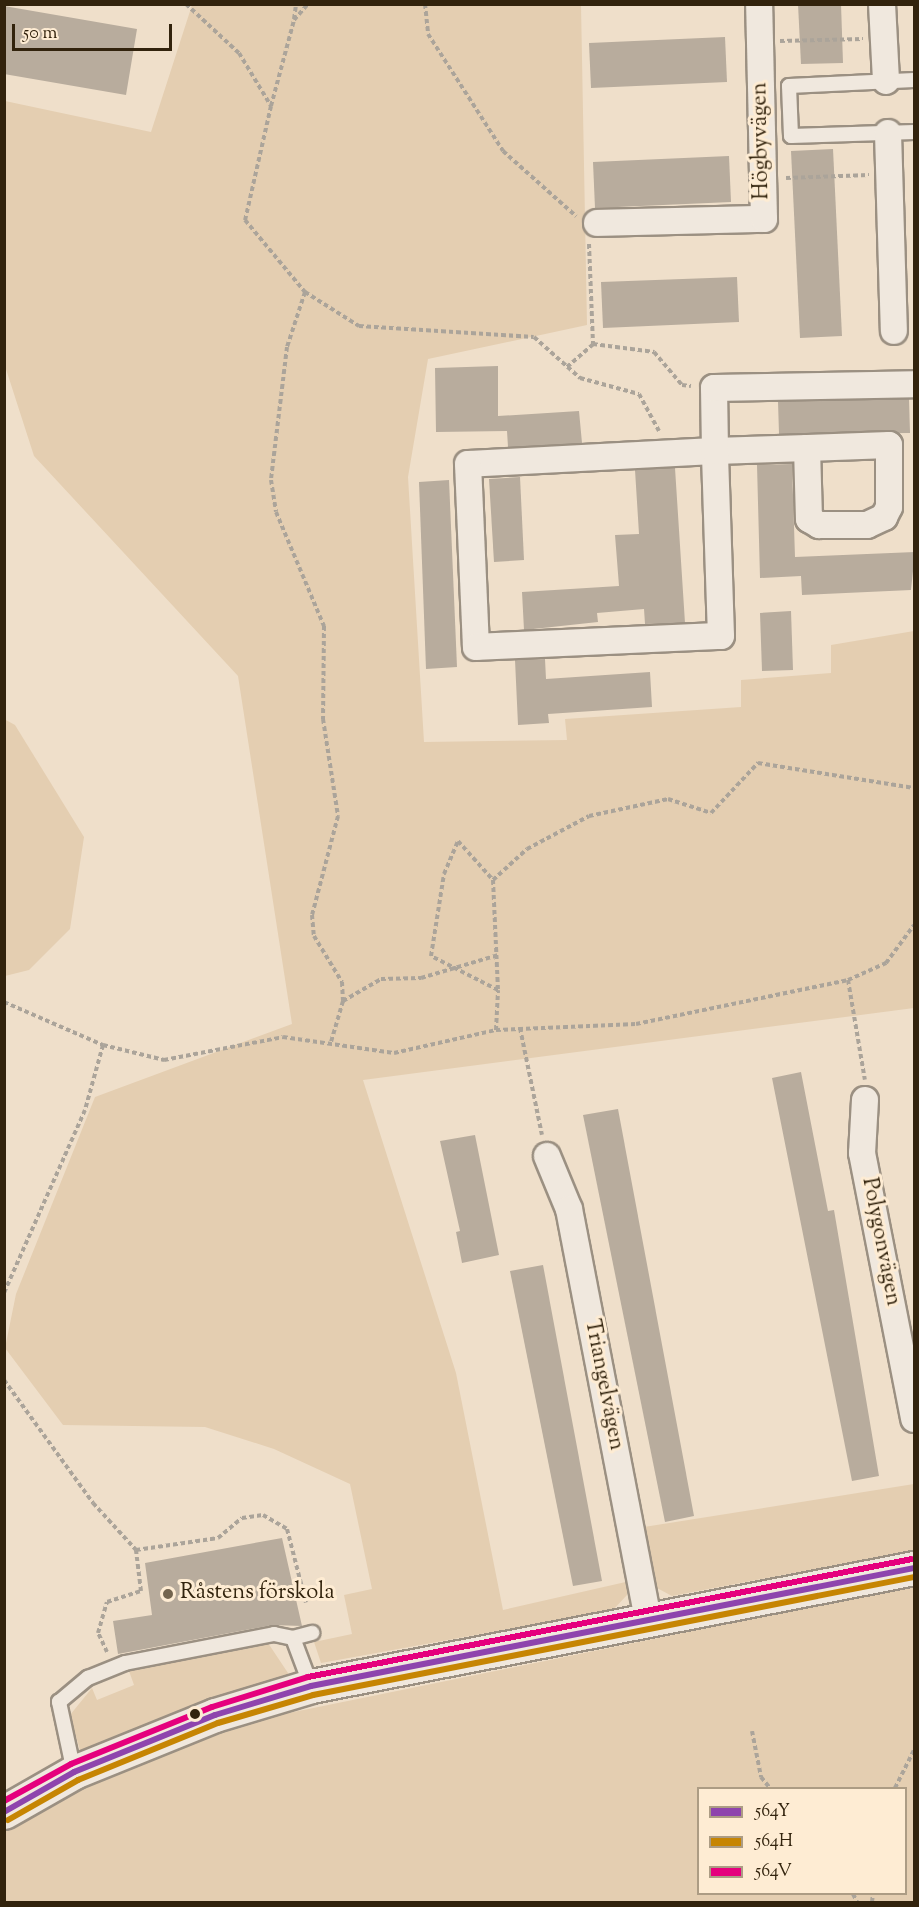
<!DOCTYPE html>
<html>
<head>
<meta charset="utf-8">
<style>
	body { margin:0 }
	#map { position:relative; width:919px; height:1907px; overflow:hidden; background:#efdfca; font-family:"Sorts Mill Goudy",serif }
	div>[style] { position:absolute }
	.green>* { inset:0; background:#e4ceb1 }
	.building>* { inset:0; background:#b8ac9d }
	.path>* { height:4px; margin-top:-2px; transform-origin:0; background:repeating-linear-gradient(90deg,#aba49a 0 4.5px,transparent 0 7.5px) }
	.roads { filter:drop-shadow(2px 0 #9b9082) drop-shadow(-2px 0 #9b9082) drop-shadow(0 2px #9b9082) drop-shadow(0 -2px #9b9082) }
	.lane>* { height:14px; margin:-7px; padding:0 7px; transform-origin:7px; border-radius:7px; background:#f0e8de }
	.street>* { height:26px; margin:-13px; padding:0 13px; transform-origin:13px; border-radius:13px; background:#f0e8de }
	.secondary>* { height:33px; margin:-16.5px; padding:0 16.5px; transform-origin:16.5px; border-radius:16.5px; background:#f0e8de }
	.bus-1>* { height:6px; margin:-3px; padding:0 3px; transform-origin:3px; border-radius:3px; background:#8e44ad }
	.bus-2>* { height:6px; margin:-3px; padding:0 3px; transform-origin:3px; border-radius:3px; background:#c68503 }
	.bus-3>* { height:6px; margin:-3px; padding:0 3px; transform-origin:3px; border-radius:3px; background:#e5007d }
	.dots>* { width:16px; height:16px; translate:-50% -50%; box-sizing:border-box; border:3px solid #feecd3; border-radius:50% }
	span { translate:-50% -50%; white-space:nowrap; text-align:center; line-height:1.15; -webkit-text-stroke:6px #feecd3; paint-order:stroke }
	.street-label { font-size:22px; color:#32230d }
	.poi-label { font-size:22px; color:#32230d }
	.left { translate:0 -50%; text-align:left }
	.frame { position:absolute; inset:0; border:6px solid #32230d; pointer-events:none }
	.legend { position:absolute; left:697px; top:1787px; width:210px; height:108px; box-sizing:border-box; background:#feecd3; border:2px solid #ac9c84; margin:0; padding:8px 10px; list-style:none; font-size:18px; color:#32230d }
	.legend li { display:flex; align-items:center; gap:12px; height:30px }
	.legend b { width:30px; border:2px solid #ac9c84 }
	.scale { position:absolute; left:12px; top:24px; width:160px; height:27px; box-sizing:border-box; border:3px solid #32230d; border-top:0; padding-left:8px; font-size:18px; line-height:21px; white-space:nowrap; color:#32230d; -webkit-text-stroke:4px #feecd3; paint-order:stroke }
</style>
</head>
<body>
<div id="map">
	<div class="green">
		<div style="clip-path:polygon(192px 5px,581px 5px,587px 325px,428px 359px,408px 477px,424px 742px,567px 740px,565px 719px,741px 707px,741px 680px,831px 673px,831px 645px,914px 631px,914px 1008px,363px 1080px,456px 1373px,503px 1610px,630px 1581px,627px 1595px,613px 1610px,321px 1663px,314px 1642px,352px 1634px,344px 1595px,372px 1589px,350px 1484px,274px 1449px,205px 1427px,63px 1425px,5px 1348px,16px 1294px,95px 1097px,292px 1024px,238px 676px,34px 456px,5px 366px,5px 101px,151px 132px)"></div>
		<div style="clip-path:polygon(4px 719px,15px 725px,84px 837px,70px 929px,29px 970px,5px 976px)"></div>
		<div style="clip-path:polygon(914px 1484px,914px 1550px,672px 1596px,657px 1588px,644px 1527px)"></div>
		<div style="clip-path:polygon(evenodd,914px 1586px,914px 1902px,5px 1902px,5px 1828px,137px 1763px,269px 1717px,914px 1586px,698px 1788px,906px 1788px,906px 1894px,698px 1894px,698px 1788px)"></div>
		<div style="clip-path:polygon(268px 1643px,294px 1682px,81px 1754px,70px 1715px,92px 1688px,97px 1700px,134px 1685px,129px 1671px)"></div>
	</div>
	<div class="building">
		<div style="clip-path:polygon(798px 4px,841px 4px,843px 63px,801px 64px)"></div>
		<div style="clip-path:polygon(4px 6px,137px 29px,126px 95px,4px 74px)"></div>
		<div style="clip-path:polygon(725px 37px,727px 82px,591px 88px,589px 43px)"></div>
		<div style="clip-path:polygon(833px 149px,842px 336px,800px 338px,791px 151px)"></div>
		<div style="clip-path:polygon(729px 156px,731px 202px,595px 208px,593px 162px)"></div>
		<div style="clip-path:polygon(737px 277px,739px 322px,603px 328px,601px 282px)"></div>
		<div style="clip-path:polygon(498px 366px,498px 416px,579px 411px,582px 443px,508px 447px,507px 431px,436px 432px,435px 368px)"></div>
		<div style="clip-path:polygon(909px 399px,910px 433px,779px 434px,778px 402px)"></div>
		<div style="clip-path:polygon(792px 464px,795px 557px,915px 552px,911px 590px,802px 595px,801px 576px,760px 578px,757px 465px)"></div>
		<div style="clip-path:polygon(675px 468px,685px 623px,645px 624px,644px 609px,597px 613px,598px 622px,524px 630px,522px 592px,619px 586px,615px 535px,639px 534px,635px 470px)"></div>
		<div style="clip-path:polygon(520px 477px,524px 560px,494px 562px,489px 479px)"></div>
		<div style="clip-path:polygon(449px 480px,457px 667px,426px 669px,419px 482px)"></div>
		<div style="clip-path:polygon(791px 611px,793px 670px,762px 671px,760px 613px)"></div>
		<div style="clip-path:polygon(545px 659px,546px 679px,650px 672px,652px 707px,548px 714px,549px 723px,518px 725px,515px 660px)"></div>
		<div style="clip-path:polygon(801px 1072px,828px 1211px,834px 1210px,879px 1476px,852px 1481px,772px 1078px)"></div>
		<div style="clip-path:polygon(618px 1109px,694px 1516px,665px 1522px,583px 1115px)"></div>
		<div style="clip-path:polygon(475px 1135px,499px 1255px,462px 1263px,456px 1232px,460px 1231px,440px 1141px)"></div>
		<div style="clip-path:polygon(543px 1265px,602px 1581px,573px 1586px,510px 1271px)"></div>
		<div style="clip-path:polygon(282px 1538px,302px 1626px,272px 1625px,118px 1654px,113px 1621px,152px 1615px,145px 1563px)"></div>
	</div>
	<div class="path">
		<div style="left:186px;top:4px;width:72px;rotate:42.8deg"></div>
		<div style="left:239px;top:53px;width:62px;rotate:58.9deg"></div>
		<div style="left:271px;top:106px;width:117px;rotate:102.8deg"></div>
		<div style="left:245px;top:220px;width:94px;rotate:50.2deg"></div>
		<div style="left:305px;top:292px;width:64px;rotate:32.2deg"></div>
		<div style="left:359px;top:326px;width:175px;rotate:3.6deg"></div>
		<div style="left:534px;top:337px;width:62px;rotate:41.7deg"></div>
		<div style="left:580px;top:378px;width:61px;rotate:15.2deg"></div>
		<div style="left:639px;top:394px;width:42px;rotate:61.6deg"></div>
		<div style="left:425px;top:4px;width:30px;rotate:84deg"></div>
		<div style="left:428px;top:34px;width:139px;rotate:57.3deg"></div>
		<div style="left:503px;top:151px;width:98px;rotate:41.7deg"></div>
		<div style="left:294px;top:19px;width:15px;rotate:-82deg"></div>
		<div style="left:780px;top:41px;width:83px;rotate:-1.4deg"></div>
		<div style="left:271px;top:106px;width:89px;rotate:-75deg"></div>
		<div style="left:294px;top:20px;width:21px;rotate:-49deg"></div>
		<div style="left:786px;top:178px;width:83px;rotate:-2.1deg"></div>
		<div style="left:589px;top:244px;width:100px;rotate:87.7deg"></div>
		<div style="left:593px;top:344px;width:62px;rotate:7.5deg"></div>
		<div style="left:654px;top:352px;width:43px;rotate:49.7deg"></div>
		<div style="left:682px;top:385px;width:9px;rotate:6deg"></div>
		<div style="left:305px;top:292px;width:58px;rotate:108.1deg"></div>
		<div style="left:287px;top:347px;width:134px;rotate:96.9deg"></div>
		<div style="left:271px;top:480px;width:32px;rotate:81deg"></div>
		<div style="left:276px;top:512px;width:124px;rotate:67.2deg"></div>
		<div style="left:324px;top:626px;width:93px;rotate:90.6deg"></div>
		<div style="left:323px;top:719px;width:98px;rotate:81.2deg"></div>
		<div style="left:338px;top:816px;width:102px;rotate:104.7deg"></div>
		<div style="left:312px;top:915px;width:21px;rotate:85deg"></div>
		<div style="left:314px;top:936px;width:54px;rotate:58.7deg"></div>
		<div style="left:342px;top:982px;width:19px;rotate:87deg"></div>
		<div style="left:343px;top:1001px;width:43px;rotate:106.3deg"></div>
		<div style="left:567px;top:367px;width:35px;rotate:-41deg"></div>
		<div style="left:493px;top:880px;width:46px;rotate:-42.4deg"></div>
		<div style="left:527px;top:849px;width:70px;rotate:-28deg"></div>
		<div style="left:589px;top:816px;width:81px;rotate:-12.1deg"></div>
		<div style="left:668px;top:799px;width:45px;rotate:18deg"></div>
		<div style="left:711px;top:813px;width:69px;rotate:-46.8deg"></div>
		<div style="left:758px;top:763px;width:158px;rotate:9.1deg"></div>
		<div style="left:848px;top:980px;width:101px;rotate:80.4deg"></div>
		<div style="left:343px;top:1001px;width:44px;rotate:-30.1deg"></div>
		<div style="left:381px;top:979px;width:40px;rotate:-1.4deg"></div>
		<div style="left:421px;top:978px;width:80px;rotate:-16.6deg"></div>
		<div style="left:4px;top:1002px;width:108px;rotate:23.5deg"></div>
		<div style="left:103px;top:1045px;width:67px;rotate:105.5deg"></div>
		<div style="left:85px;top:1110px;width:200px;rotate:113.9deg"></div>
		<div style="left:520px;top:1028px;width:109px;rotate:78.4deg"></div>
		<div style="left:496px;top:1030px;width:40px;rotate:-87.1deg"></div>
		<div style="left:498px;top:990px;width:75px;rotate:-153.1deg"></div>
		<div style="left:431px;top:956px;width:83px;rotate:-81deg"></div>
		<div style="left:444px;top:874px;width:36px;rotate:-67deg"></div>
		<div style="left:458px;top:841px;width:52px;rotate:48.1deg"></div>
		<div style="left:493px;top:880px;width:110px;rotate:87.4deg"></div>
		<div style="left:103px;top:1045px;width:63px;rotate:13.8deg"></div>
		<div style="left:164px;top:1060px;width:121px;rotate:-10.9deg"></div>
		<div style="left:283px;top:1037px;width:112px;rotate:8.2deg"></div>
		<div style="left:394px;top:1053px;width:105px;rotate:-12.7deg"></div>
		<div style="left:496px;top:1030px;width:140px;rotate:-2.5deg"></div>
		<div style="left:636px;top:1024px;width:217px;rotate:-11.7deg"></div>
		<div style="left:848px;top:980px;width:42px;rotate:-24.1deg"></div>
		<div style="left:886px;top:963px;width:47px;rotate:-53.6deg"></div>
		<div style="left:4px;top:1380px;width:152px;rotate:54.1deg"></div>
		<div style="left:93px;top:1503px;width:64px;rotate:47.5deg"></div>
		<div style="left:107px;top:1652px;width:21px;rotate:-115deg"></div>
		<div style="left:98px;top:1633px;width:32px;rotate:-74deg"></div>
		<div style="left:107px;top:1602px;width:36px;rotate:-18deg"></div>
		<div style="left:141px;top:1591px;width:41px;rotate:-97deg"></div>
		<div style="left:136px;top:1550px;width:83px;rotate:-8.3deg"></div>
		<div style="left:218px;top:1538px;width:31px;rotate:-40deg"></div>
		<div style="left:242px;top:1518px;width:21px;rotate:-8deg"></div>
		<div style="left:263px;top:1515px;width:28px;rotate:30deg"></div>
		<div style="left:287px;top:1529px;width:76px;rotate:75.6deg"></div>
		<div style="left:752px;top:1731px;width:47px;rotate:78.9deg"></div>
		<div style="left:761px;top:1777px;width:14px;rotate:51deg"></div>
		<div style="left:895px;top:1788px;width:42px;rotate:-63.4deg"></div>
		<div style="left:853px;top:1894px;width:9px;rotate:63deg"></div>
		<div style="left:872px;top:1902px;width:8px;rotate:-83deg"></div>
	</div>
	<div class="roads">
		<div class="lane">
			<div style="left:914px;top:80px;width:125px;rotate:177.3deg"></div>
			<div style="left:789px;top:86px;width:50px;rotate:87.7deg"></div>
			<div style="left:791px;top:136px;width:123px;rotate:-1.9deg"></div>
			<div style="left:293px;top:1638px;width:20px;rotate:-15deg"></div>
			<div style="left:74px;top:1772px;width:72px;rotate:-102.1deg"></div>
			<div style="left:59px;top:1702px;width:38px;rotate:-40deg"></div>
			<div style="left:88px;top:1678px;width:40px;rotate:-22deg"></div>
			<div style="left:125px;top:1663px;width:152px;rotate:-11deg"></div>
			<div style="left:274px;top:1634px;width:19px;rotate:12deg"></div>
			<div style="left:293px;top:1638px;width:51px;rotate:69.4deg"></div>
		</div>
		<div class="street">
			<div style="left:882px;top:4px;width:77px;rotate:87deg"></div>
			<div style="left:888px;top:133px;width:198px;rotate:88.3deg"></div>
			<div style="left:597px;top:223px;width:167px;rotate:-1.4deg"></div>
			<div style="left:764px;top:219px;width:215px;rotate:-91.3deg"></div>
			<div style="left:807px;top:448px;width:71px;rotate:88.4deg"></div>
			<div style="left:809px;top:519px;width:12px;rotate:31deg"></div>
			<div style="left:819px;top:525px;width:48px"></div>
			<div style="left:867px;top:525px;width:19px;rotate:-25deg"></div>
			<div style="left:884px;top:517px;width:11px;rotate:-63deg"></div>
			<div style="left:889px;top:507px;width:62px;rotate:-90deg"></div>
			<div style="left:889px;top:445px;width:82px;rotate:177.9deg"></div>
			<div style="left:807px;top:448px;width:92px;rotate:178.1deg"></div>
			<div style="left:715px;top:451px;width:247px;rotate:177deg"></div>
			<div style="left:468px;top:464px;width:183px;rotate:87.5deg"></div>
			<div style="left:476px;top:647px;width:245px;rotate:-2.6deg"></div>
			<div style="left:721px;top:636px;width:185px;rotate:-91.9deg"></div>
			<div style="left:715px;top:451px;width:63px;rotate:-90.9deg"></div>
			<div style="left:714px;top:388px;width:200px;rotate:-1.1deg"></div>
			<div style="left:865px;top:1100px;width:53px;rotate:93.2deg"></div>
			<div style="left:862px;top:1153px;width:271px;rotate:78.9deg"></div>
			<div style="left:547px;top:1156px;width:57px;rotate:67.5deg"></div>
			<div style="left:569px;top:1209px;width:417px;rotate:79.1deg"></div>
		</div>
		<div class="secondary">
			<div style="left:4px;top:1812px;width:81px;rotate:-29.7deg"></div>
			<div style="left:74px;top:1772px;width:152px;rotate:-22deg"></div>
			<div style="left:215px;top:1715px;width:100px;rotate:-16.8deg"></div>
			<div style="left:311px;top:1686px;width:614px;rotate:-11.07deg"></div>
		</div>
	</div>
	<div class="bus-1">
		<div style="left:4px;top:1812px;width:81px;rotate:-29.7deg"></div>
		<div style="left:74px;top:1772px;width:152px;rotate:-22deg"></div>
		<div style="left:215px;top:1715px;width:100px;rotate:-16.8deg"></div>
		<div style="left:311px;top:1686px;width:614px;rotate:-11.07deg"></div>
	</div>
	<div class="bus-2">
		<div style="left:8px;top:1820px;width:81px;rotate:-29.7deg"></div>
		<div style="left:78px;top:1780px;width:151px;rotate:-22.2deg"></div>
		<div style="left:218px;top:1723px;width:99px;rotate:-16.4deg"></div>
		<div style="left:313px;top:1695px;width:612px;rotate:-11.11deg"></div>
	</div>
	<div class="bus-3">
		<div style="left:4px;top:1801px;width:77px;rotate:-28.9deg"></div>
		<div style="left:71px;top:1764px;width:152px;rotate:-22deg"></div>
		<div style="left:212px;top:1707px;width:101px;rotate:-17.4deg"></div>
		<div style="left:308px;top:1677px;width:615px;rotate:-11.05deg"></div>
	</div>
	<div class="dots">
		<div style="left:168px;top:1594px;background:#74654f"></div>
		<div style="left:195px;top:1714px;background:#32230d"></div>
	</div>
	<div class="street-label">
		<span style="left:762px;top:141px;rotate:-91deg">Högbyvägen</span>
		<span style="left:880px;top:1242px;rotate:79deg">Polygonvägen</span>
		<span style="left:603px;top:1385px;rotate:79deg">Triangelvägen</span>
	</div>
	<div class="poi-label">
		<span class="left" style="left:180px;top:1594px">Råstens förskola</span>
	</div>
	<div class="frame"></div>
	<ul class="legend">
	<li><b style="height:8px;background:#8e44ad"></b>564Y</li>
	<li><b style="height:8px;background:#c68503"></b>564H</li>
	<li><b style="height:8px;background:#e5007d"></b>564V</li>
	</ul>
	<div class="scale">50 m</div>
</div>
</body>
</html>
